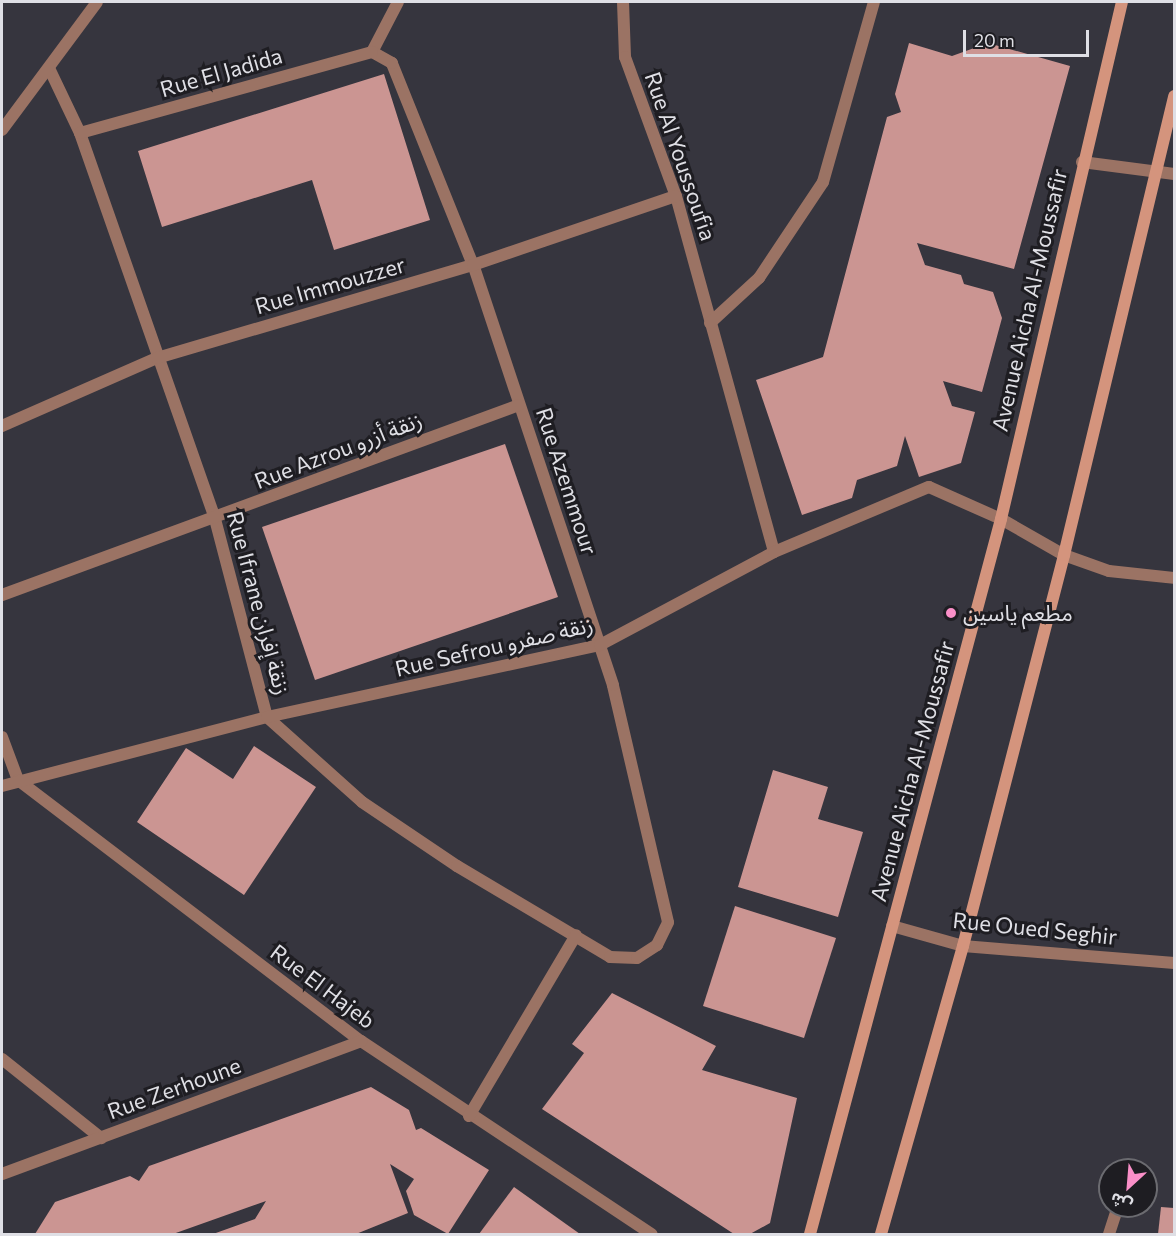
<!DOCTYPE html>
<html>
<head>
<meta charset="utf-8">
<style>
	body { margin:0 }
	#map { position:relative; width:1176px; height:1236px; overflow:hidden; background:#36353e; font-family:Commissioner,"Noto Sans Arabic",sans-serif }
	div>[style] { position:absolute }
	.building>* { inset:0; background:#cb9592 }
	.minor>* { height:12px; margin:-6px; padding:0 6px; transform-origin:6px; border-radius:6px; background:#9b7364 }
	.secondary>* { height:12px; margin:-6px; padding:0 6px; transform-origin:6px; border-radius:6px; background:#d4947d }
	.dots>* { width:16px; height:16px; translate:-50% -50%; box-sizing:border-box; border:3px solid #1e1d22; border-radius:50% }
	span { translate:-50% -50%; white-space:nowrap; text-align:center; line-height:1.15; -webkit-text-stroke:6px #1e1d22; paint-order:stroke }
	.street-label { font-size:22px; color:#dfdfe5 }
	.poi-label { font-size:22px; color:#dfdfe5 }
	.left { translate:0 -50%; text-align:left }
	.frame { position:absolute; inset:0; border:3px solid #dfdfe5; pointer-events:none }
	.north { position:absolute; left:1098px; top:1158px; width:60px; height:60px; box-sizing:border-box; background:#1e1d22; border:2px solid #6b6b70; border-radius:50%; rotate:206deg; font-size:16px; font-weight:700; line-height:24px; text-align:center; color:#dfdfe5 }
	.north::after { content:''; display:block; margin:auto; width:21px; height:27px; background:#fa8fc8; clip-path:polygon(50% 0,100% 100%,50% 72%,0 100%) }
	.scale { position:absolute; left:963px; top:30px; width:126px; height:27px; box-sizing:border-box; border:3px solid #dfdfe5; border-top:0; padding-left:8px; font-size:18px; line-height:21px; white-space:nowrap; color:#dfdfe5; -webkit-text-stroke:4px #1e1d22; paint-order:stroke }
</style>
</head>
<body>
<div id="map">
	<div class="building">
		<div style="clip-path:polygon(909px 43px,952px 56px,988px 43px,1070px 66px,1014px 269px,917px 243px,925px 265px,961px 275px,964px 284px,993px 292px,1002px 318px,982px 392px,943px 381px,952px 406px,975px 412px,961px 463px,919px 477px,905px 436px,897px 466px,857px 480px,852px 498px,802px 515px,756px 380px,823px 357px,887px 117px,901px 112px,895px 94px)"></div>
		<div style="clip-path:polygon(384px 74px,430px 220px,334px 250px,312px 180px,162px 227px,138px 151px)"></div>
		<div style="clip-path:polygon(505px 444px,558px 597px,315px 680px,262px 527px)"></div>
		<div style="clip-path:polygon(254px 746px,316px 787px,244px 895px,137px 822px,186px 748px,233px 779px)"></div>
		<div style="clip-path:polygon(773px 770px,828px 787px,818px 819px,863px 832px,838px 917px,738px 887px)"></div>
		<div style="clip-path:polygon(735px 906px,836px 938px,804px 1038px,703px 1006px)"></div>
		<div style="clip-path:polygon(612px 993px,716px 1046px,702px 1070px,797px 1098px,770px 1223px,750px 1234px,734px 1234px,542px 1109px,584px 1053px,572px 1044px)"></div>
		<div style="clip-path:polygon(371px 1087px,409px 1110px,416px 1130px,421px 1128px,489px 1170px,448px 1234px,414px 1215px,406px 1191px,414px 1179px,390px 1164px,408px 1213px,356px 1234px,213px 1234px,255px 1219px,266px 1201px,173px 1234px,35px 1234px,55px 1202px,130px 1176px,139px 1181px,149px 1166px)"></div>
		<div style="clip-path:polygon(514px 1187px,580px 1234px,479px 1234px)"></div>
		<div style="clip-path:polygon(1161px 1207px,1174px 1208px,1174px 1234px,1158px 1234px)"></div>
	</div>
	<div class="minor">
		<div style="left:623px;top:2px;width:55px;rotate:87.9deg"></div>
		<div style="left:625px;top:57px;width:148px;rotate:69.9deg"></div>
		<div style="left:676px;top:196px;width:369px;rotate:74.6deg"></div>
		<div style="left:372px;top:52px;width:56px;rotate:-62.5deg"></div>
		<div style="left:49px;top:68px;width:72px;rotate:64.5deg"></div>
		<div style="left:80px;top:133px;width:409px;rotate:70.7deg"></div>
		<div style="left:215px;top:519px;width:205px;rotate:75.3deg"></div>
		<div style="left:267px;top:717px;width:127px;rotate:41.8deg"></div>
		<div style="left:362px;top:802px;width:115px;rotate:34deg"></div>
		<div style="left:457px;top:866px;width:178px;rotate:30.7deg"></div>
		<div style="left:610px;top:957px;width:27px;rotate:2deg"></div>
		<div style="left:637px;top:958px;width:24px;rotate:-33deg"></div>
		<div style="left:657px;top:945px;width:25px;rotate:-64deg"></div>
		<div style="left:668px;top:922px;width:243px;rotate:-103.1deg"></div>
		<div style="left:613px;top:685px;width:443px;rotate:-108.4deg"></div>
		<div style="left:473px;top:265px;width:218px;rotate:-111.9deg"></div>
		<div style="left:392px;top:63px;width:23px;rotate:-151deg"></div>
		<div style="left:372px;top:52px;width:303px;rotate:164.5deg"></div>
		<div style="left:2px;top:130px;width:159px;rotate:-53.4deg"></div>
		<div style="left:1082px;top:162px;width:93px;rotate:7.4deg"></div>
		<div style="left:710px;top:323px;width:67px;rotate:-42.6deg"></div>
		<div style="left:759px;top:278px;width:115px;rotate:-56.3deg"></div>
		<div style="left:823px;top:182px;width:187px;rotate:-74.2deg"></div>
		<div style="left:2px;top:426px;width:169px;rotate:-23.7deg"></div>
		<div style="left:157px;top:358px;width:329px;rotate:-16.4deg"></div>
		<div style="left:473px;top:265px;width:214px;rotate:-18.8deg"></div>
		<div style="left:2px;top:595px;width:551px;rotate:-20.18deg"></div>
		<div style="left:2px;top:737px;width:46px;rotate:69.6deg"></div>
		<div style="left:18px;top:780px;width:431px;rotate:37.3deg"></div>
		<div style="left:361px;top:1041px;width:349px;rotate:33.6deg"></div>
		<div style="left:2px;top:786px;width:274px;rotate:-14.6deg"></div>
		<div style="left:267px;top:717px;width:341px;rotate:-12.2deg"></div>
		<div style="left:600px;top:645px;width:197px;rotate:-28.1deg"></div>
		<div style="left:774px;top:552px;width:168px;rotate:-22.8deg"></div>
		<div style="left:929px;top:487px;width:79px;rotate:24deg"></div>
		<div style="left:1001px;top:519px;width:73px;rotate:29.7deg"></div>
		<div style="left:1064px;top:555px;width:48px;rotate:19.6deg"></div>
		<div style="left:1109px;top:571px;width:65px;rotate:6.1deg"></div>
		<div style="left:892px;top:926px;width:74px;rotate:15.7deg"></div>
		<div style="left:963px;top:946px;width:212px;rotate:4.6deg"></div>
		<div style="left:2px;top:1059px;width:127px;rotate:38.6deg"></div>
		<div style="left:469px;top:1116px;width:210px;rotate:-59.4deg"></div>
		<div style="left:1130px;top:1170px;width:3px;rotate:-72deg"></div>
		<div style="left:2px;top:1174px;width:383px;rotate:-20.3deg"></div>
		<div style="left:1109px;top:1234px;width:29px;rotate:-72deg"></div>
	</div>
	<div class="secondary">
		<div style="left:810px;top:1234px;width:740px;rotate:-75.04deg"></div>
		<div style="left:1001px;top:519px;width:531px;rotate:-76.83deg"></div>
		<div style="left:881px;top:1234px;width:299px;rotate:-74.1deg"></div>
		<div style="left:963px;top:946px;width:404px;rotate:-75.5deg"></div>
		<div style="left:1064px;top:555px;width:472px;rotate:-76.5deg"></div>
	</div>
	<div class="dots">
		<div style="left:951px;top:613px;background:#fa8fc8"></div>
	</div>
	<div class="street-label">
		<span style="left:221px;top:72px;rotate:-16deg">Rue El Jadida</span>
		<span style="left:681px;top:156px;rotate:71deg">Rue Al Youssoufia</span>
		<span style="left:330px;top:285px;rotate:-16deg">Rue Immouzzer</span>
		<span style="left:1029px;top:300px;rotate:-77deg">Avenue Aicha Al-Moussafir</span>
		<span style="left:338px;top:450px;rotate:-21deg">Rue Azrou زنقة أزرو</span>
		<span style="left:567px;top:481px;rotate:72deg">Rue Azemmour</span>
		<span style="left:259px;top:603px;rotate:75deg">Rue Ifrane زنقة إفران</span>
		<span style="left:494px;top:646px;rotate:-13deg">Rue Sefrou زنقة صفرو</span>
		<span style="left:912px;top:771px;rotate:-75deg">Avenue Aicha Al-Moussafir</span>
		<span style="left:1035px;top:928px;rotate:6deg">Rue Oued Seghir</span>
		<span style="left:323px;top:986px;rotate:37deg">Rue El Hajeb</span>
		<span style="left:174px;top:1088px;rotate:-20deg">Rue Zerhoune</span>
	</div>
	<div class="poi-label">
		<span class="left" style="left:963px;top:613px">مطعم ياسين</span>
	</div>
	<div class="frame"></div>
	<div class="north">ش</div>
	<div class="scale">20 m</div>
</div>
</body>
</html>
